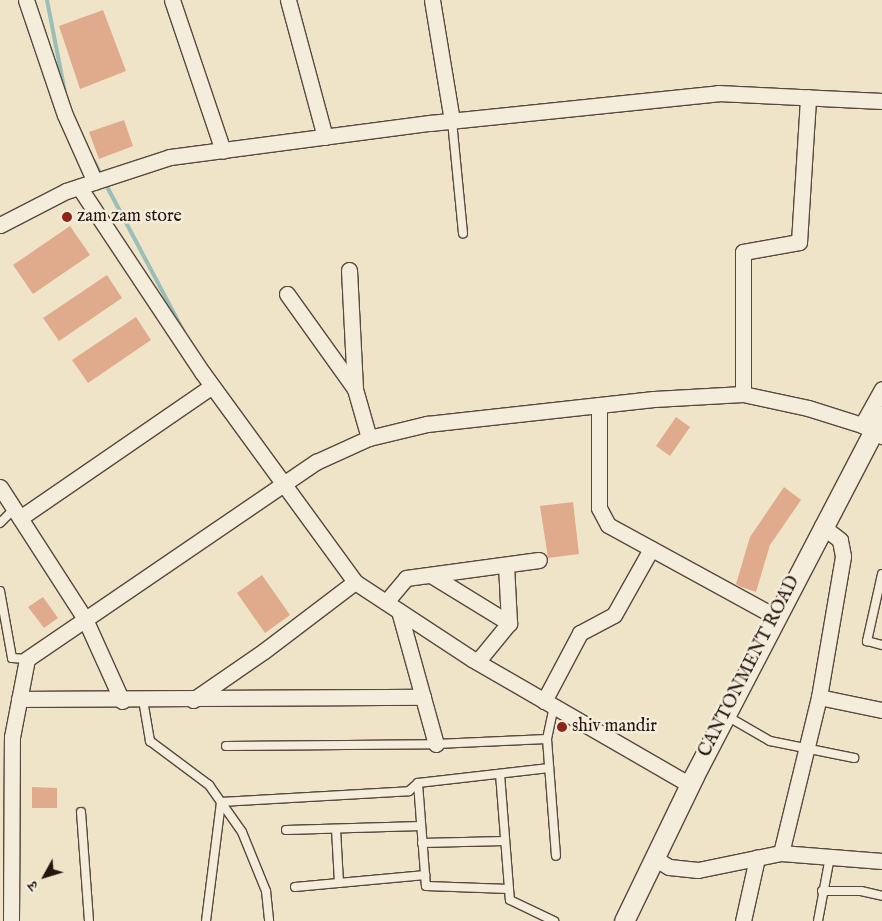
<!DOCTYPE html>
<html>
<head>
<meta charset="utf-8">
<style>
	body { margin:0 }
	#map { position:relative; width:882px; height:921px; overflow:hidden; background:#efe4c8; font-family:"IM FELL English","Noto Serif Devanagari",serif }
	div>[style] { position:absolute }
	.stream>* { height:4px; margin:-2px; padding:0 2px; transform-origin:2px; border-radius:2px; background:#9abeb8 }
	.building>* { inset:0; background:#e0ab8d }
	.roads { filter:drop-shadow(1px 0 #57493d) drop-shadow(-1px 0 #57493d) drop-shadow(0 1px #57493d) drop-shadow(0 -1px #57493d) }
	.service>* { height:8px; margin:-4px; padding:0 4px; transform-origin:4px; border-radius:4px; background:#f5eddb }
	.minor>* { height:15px; margin:-7.5px; padding:0 7.5px; transform-origin:7.5px; border-radius:7.5px; background:#f5eddb }
	.tertiary>* { height:19px; margin:-9.5px; padding:0 9.5px; transform-origin:9.5px; border-radius:9.5px; background:#f5eddb }
	.dots>* { width:14px; height:14px; translate:-50% -50%; box-sizing:border-box; border:2px solid #f5eddb; border-radius:50% }
	span { translate:-50% -50%; white-space:nowrap; text-align:center; line-height:1.15; -webkit-text-stroke:5px #f5eddb; paint-order:stroke }
	.poi-label { font-size:18px; color:#24150f }
	.left { translate:0 -50%; text-align:left }
	.street-label { font-size:18px; color:#24150f }
	.north { position:absolute; left:20px; top:851px; width:50px; height:50px; -webkit-text-stroke:4px #f5eddb; paint-order:stroke; rotate:231deg; font-size:14px; font-weight:700; line-height:20px; text-align:center; color:#24150f }
	.north::after { content:''; display:block; margin:auto; width:18px; height:22px; background:#24150f; clip-path:polygon(50% 0,100% 100%,50% 72%,0 100%) }
</style>
</head>
<body>
<div id="map">
	<div class="stream">
		<div style="left:47px;top:0;width:95px;rotate:79deg"></div>
		<div style="left:94px;top:161px;width:16px;rotate:63deg"></div>
		<div style="left:104px;top:181px;width:169px;rotate:62.1deg"></div>
	</div>
	<div class="building">
		<div style="clip-path:polygon(103px 10px,126px 71px,80px 89px,59px 26px)"></div>
		<div style="clip-path:polygon(124px 120px,133px 146px,99px 159px,89px 132px)"></div>
		<div style="clip-path:polygon(70px 226px,90px 255px,33px 294px,13px 265px)"></div>
		<div style="clip-path:polygon(107px 275px,122px 298px,59px 341px,43px 318px)"></div>
		<div style="clip-path:polygon(136px 317px,151px 340px,88px 383px,72px 360px)"></div>
		<div style="clip-path:polygon(676px 417px,690px 427px,670px 456px,656px 446px)"></div>
		<div style="clip-path:polygon(784px 487px,801px 500px,770px 545px,756px 592px,741px 587px,736px 584px,750px 537px)"></div>
		<div style="clip-path:polygon(573px 502px,579px 554px,548px 558px,540px 506px)"></div>
		<div style="clip-path:polygon(262px 575px,290px 615px,265px 633px,237px 593px)"></div>
		<div style="clip-path:polygon(43px 597px,58px 618px,44px 628px,28px 607px)"></div>
		<div style="clip-path:polygon(32px 787px,57px 788px,57px 808px,32px 808px)"></div>
	</div>
	<div class="roads">
		<div class="service">
			<div style="left:452px;top:121px;width:113px;rotate:84.4deg"></div>
			<div style="left:0;top:523px;width:20px;rotate:-45deg"></div>
			<div style="left:882px;top:574px;width:69px;rotate:102.6deg"></div>
			<div style="left:867px;top:641px;width:16px;rotate:15deg"></div>
			<div style="left:0;top:591px;width:68px;rotate:79.8deg"></div>
			<div style="left:12px;top:658px;width:15px;rotate:4deg"></div>
			<div style="left:143px;top:700px;width:42px;rotate:80.3deg"></div>
			<div style="left:150px;top:741px;width:74px;rotate:36.7deg"></div>
			<div style="left:209px;top:785px;width:57px;rotate:54.9deg"></div>
			<div style="left:242px;top:832px;width:64px;rotate:67.9deg"></div>
			<div style="left:266px;top:891px;width:30px;rotate:84deg"></div>
			<div style="left:554px;top:706px;width:34px;rotate:102deg"></div>
			<div style="left:547px;top:739px;width:117px;rotate:85.6deg"></div>
			<div style="left:725px;top:715px;width:52px;rotate:30deg"></div>
			<div style="left:770px;top:741px;width:86px;rotate:11.4deg"></div>
			<div style="left:226px;top:746px;width:210px;rotate:-0.5deg"></div>
			<div style="left:436px;top:744px;width:111px;rotate:-2.6deg"></div>
			<div style="left:500px;top:774px;width:126px;rotate:85.5deg"></div>
			<div style="left:510px;top:900px;width:49px;rotate:25.5deg"></div>
			<div style="left:418px;top:783px;width:103px;rotate:85.6deg"></div>
			<div style="left:426px;top:886px;width:83px;rotate:2.1deg"></div>
			<div style="left:81px;top:812px;width:109px;rotate:85.8deg"></div>
			<div style="left:336px;top:829px;width:54px;rotate:86.8deg"></div>
			<div style="left:286px;top:830px;width:135px;rotate:-1.7deg"></div>
			<div style="left:422px;top:843px;width:83px;rotate:-1.4deg"></div>
			<div style="left:295px;top:887px;width:131px;rotate:-5.3deg"></div>
			<div style="left:822px;top:891px;width:39px"></div>
			<div style="left:861px;top:891px;width:22px;rotate:13deg"></div>
			<div style="left:206px;top:921px;width:120px;rotate:-82.8deg"></div>
			<div style="left:221px;top:802px;width:188px;rotate:-3.3deg"></div>
			<div style="left:409px;top:791px;width:12px;rotate:-42deg"></div>
			<div style="left:418px;top:783px;width:132px;rotate:-6.5deg"></div>
			<div style="left:818px;top:921px;width:65px;rotate:-79.4deg"></div>
		</div>
		<div class="minor">
			<div style="left:26px;top:0;width:121px;rotate:71.3deg"></div>
			<div style="left:65px;top:115px;width:73px;rotate:65.9deg"></div>
			<div style="left:172px;top:0;width:159px;rotate:71.3deg"></div>
			<div style="left:288px;top:0;width:142px;rotate:74.9deg"></div>
			<div style="left:432px;top:0;width:123px;rotate:80.6deg"></div>
			<div style="left:79px;top:187px;width:222px;rotate:56.4deg"></div>
			<div style="left:202px;top:372px;width:260px;rotate:53.9deg"></div>
			<div style="left:355px;top:582px;width:140px;rotate:33.3deg"></div>
			<div style="left:472px;top:659px;width:252px;rotate:30deg"></div>
			<div style="left:0;top:225px;width:74px;rotate:-27.3deg"></div>
			<div style="left:66px;top:191px;width:109px;rotate:-18.1deg"></div>
			<div style="left:170px;top:157px;width:262px;rotate:-7.5deg"></div>
			<div style="left:430px;top:123px;width:290px;rotate:-5.9deg"></div>
			<div style="left:718px;top:93px;width:164px;rotate:2.8deg"></div>
			<div style="left:349px;top:270px;width:119px;rotate:87.1deg"></div>
			<div style="left:287px;top:294px;width:117px;rotate:54.4deg"></div>
			<div style="left:355px;top:389px;width:51px;rotate:74.1deg"></div>
			<div style="left:743px;top:394px;width:142px;rotate:-90deg"></div>
			<div style="left:743px;top:252px;width:57px;rotate:-10.1deg"></div>
			<div style="left:799px;top:242px;width:145px;rotate:-86.4deg"></div>
			<div style="left:599px;top:405px;width:103px;rotate:90deg"></div>
			<div style="left:599px;top:508px;width:19px;rotate:62deg"></div>
			<div style="left:608px;top:525px;width:192px;rotate:28.7deg"></div>
			<div style="left:862px;top:425px;width:41px;rotate:-60.9deg"></div>
			<div style="left:0;top:487px;width:157px;rotate:57.2deg"></div>
			<div style="left:85px;top:619px;width:90px;rotate:65.7deg"></div>
			<div style="left:20px;top:518px;width:233px;rotate:-34.5deg"></div>
			<div style="left:506px;top:565px;width:58px;rotate:87deg"></div>
			<div style="left:431px;top:575px;width:92px;rotate:31.6deg"></div>
			<div style="left:509px;top:623px;width:50px;rotate:129.4deg"></div>
			<div style="left:386px;top:602px;width:31px;rotate:-50deg"></div>
			<div style="left:406px;top:578px;width:134px;rotate:-7.7deg"></div>
			<div style="left:399px;top:611px;width:138px;rotate:74.5deg"></div>
			<div style="left:819px;top:697px;width:64px;rotate:11.7deg"></div>
			<div style="left:19px;top:699px;width:404px;rotate:-0.3deg"></div>
			<div style="left:193px;top:700px;width:86px;rotate:-34.6deg"></div>
			<div style="left:264px;top:651px;width:114px;rotate:-37.2deg"></div>
			<div style="left:544px;top:701px;width:77px;rotate:-62.1deg"></div>
			<div style="left:580px;top:633px;width:38px;rotate:-28deg"></div>
			<div style="left:614px;top:615px;width:76px;rotate:-60.7deg"></div>
			<div style="left:781px;top:853px;width:161px;rotate:-76.3deg"></div>
			<div style="left:819px;top:697px;width:143px;rotate:-80.3deg"></div>
			<div style="left:843px;top:556px;width:16px;rotate:-101deg"></div>
			<div style="left:840px;top:540px;width:23px;rotate:-142deg"></div>
			<div style="left:654px;top:858px;width:17px;rotate:31deg"></div>
			<div style="left:669px;top:867px;width:29px;rotate:6deg"></div>
			<div style="left:698px;top:870px;width:85px;rotate:-11.6deg"></div>
			<div style="left:781px;top:853px;width:101px;rotate:4.5deg"></div>
			<div style="left:11px;top:921px;width:184px;rotate:-89.7deg"></div>
			<div style="left:12px;top:737px;width:79px;rotate:-79.1deg"></div>
			<div style="left:27px;top:659px;width:350px;rotate:-34.3deg"></div>
			<div style="left:316px;top:462px;width:58px;rotate:-24.4deg"></div>
			<div style="left:369px;top:438px;width:60px;rotate:-13.6deg"></div>
			<div style="left:427px;top:424px;width:228px;rotate:-6.3deg"></div>
			<div style="left:654px;top:399px;width:89px;rotate:-3.2deg"></div>
			<div style="left:743px;top:394px;width:66px;rotate:12.2deg"></div>
			<div style="left:808px;top:408px;width:57px;rotate:17.5deg"></div>
			<div style="left:862px;top:425px;width:23px;rotate:29deg"></div>
			<div style="left:743px;top:921px;width:65px;rotate:-77.5deg"></div>
		</div>
		<div class="tertiary">
			<div style="left:624px;top:921px;width:161px;rotate:-64.2deg"></div>
			<div style="left:694px;top:776px;width:407px;rotate:-62.5deg"></div>
		</div>
	</div>
	<div class="dots">
		<div style="left:67px;top:217px;background:#8f2418"></div>
		<div style="left:562px;top:727px;background:#8f2418"></div>
	</div>
	<div class="poi-label">
		<span class="left" style="left:77px;top:217px">zam zam store</span>
		<span class="left" style="left:572px;top:727px">shiv mandir</span>
	</div>
	<div class="street-label">
		<span style="left:750px;top:667px;rotate:-63deg">CANTONMENT ROAD</span>
	</div>
	<div class="north">उ</div>
</div>
</body>
</html>
